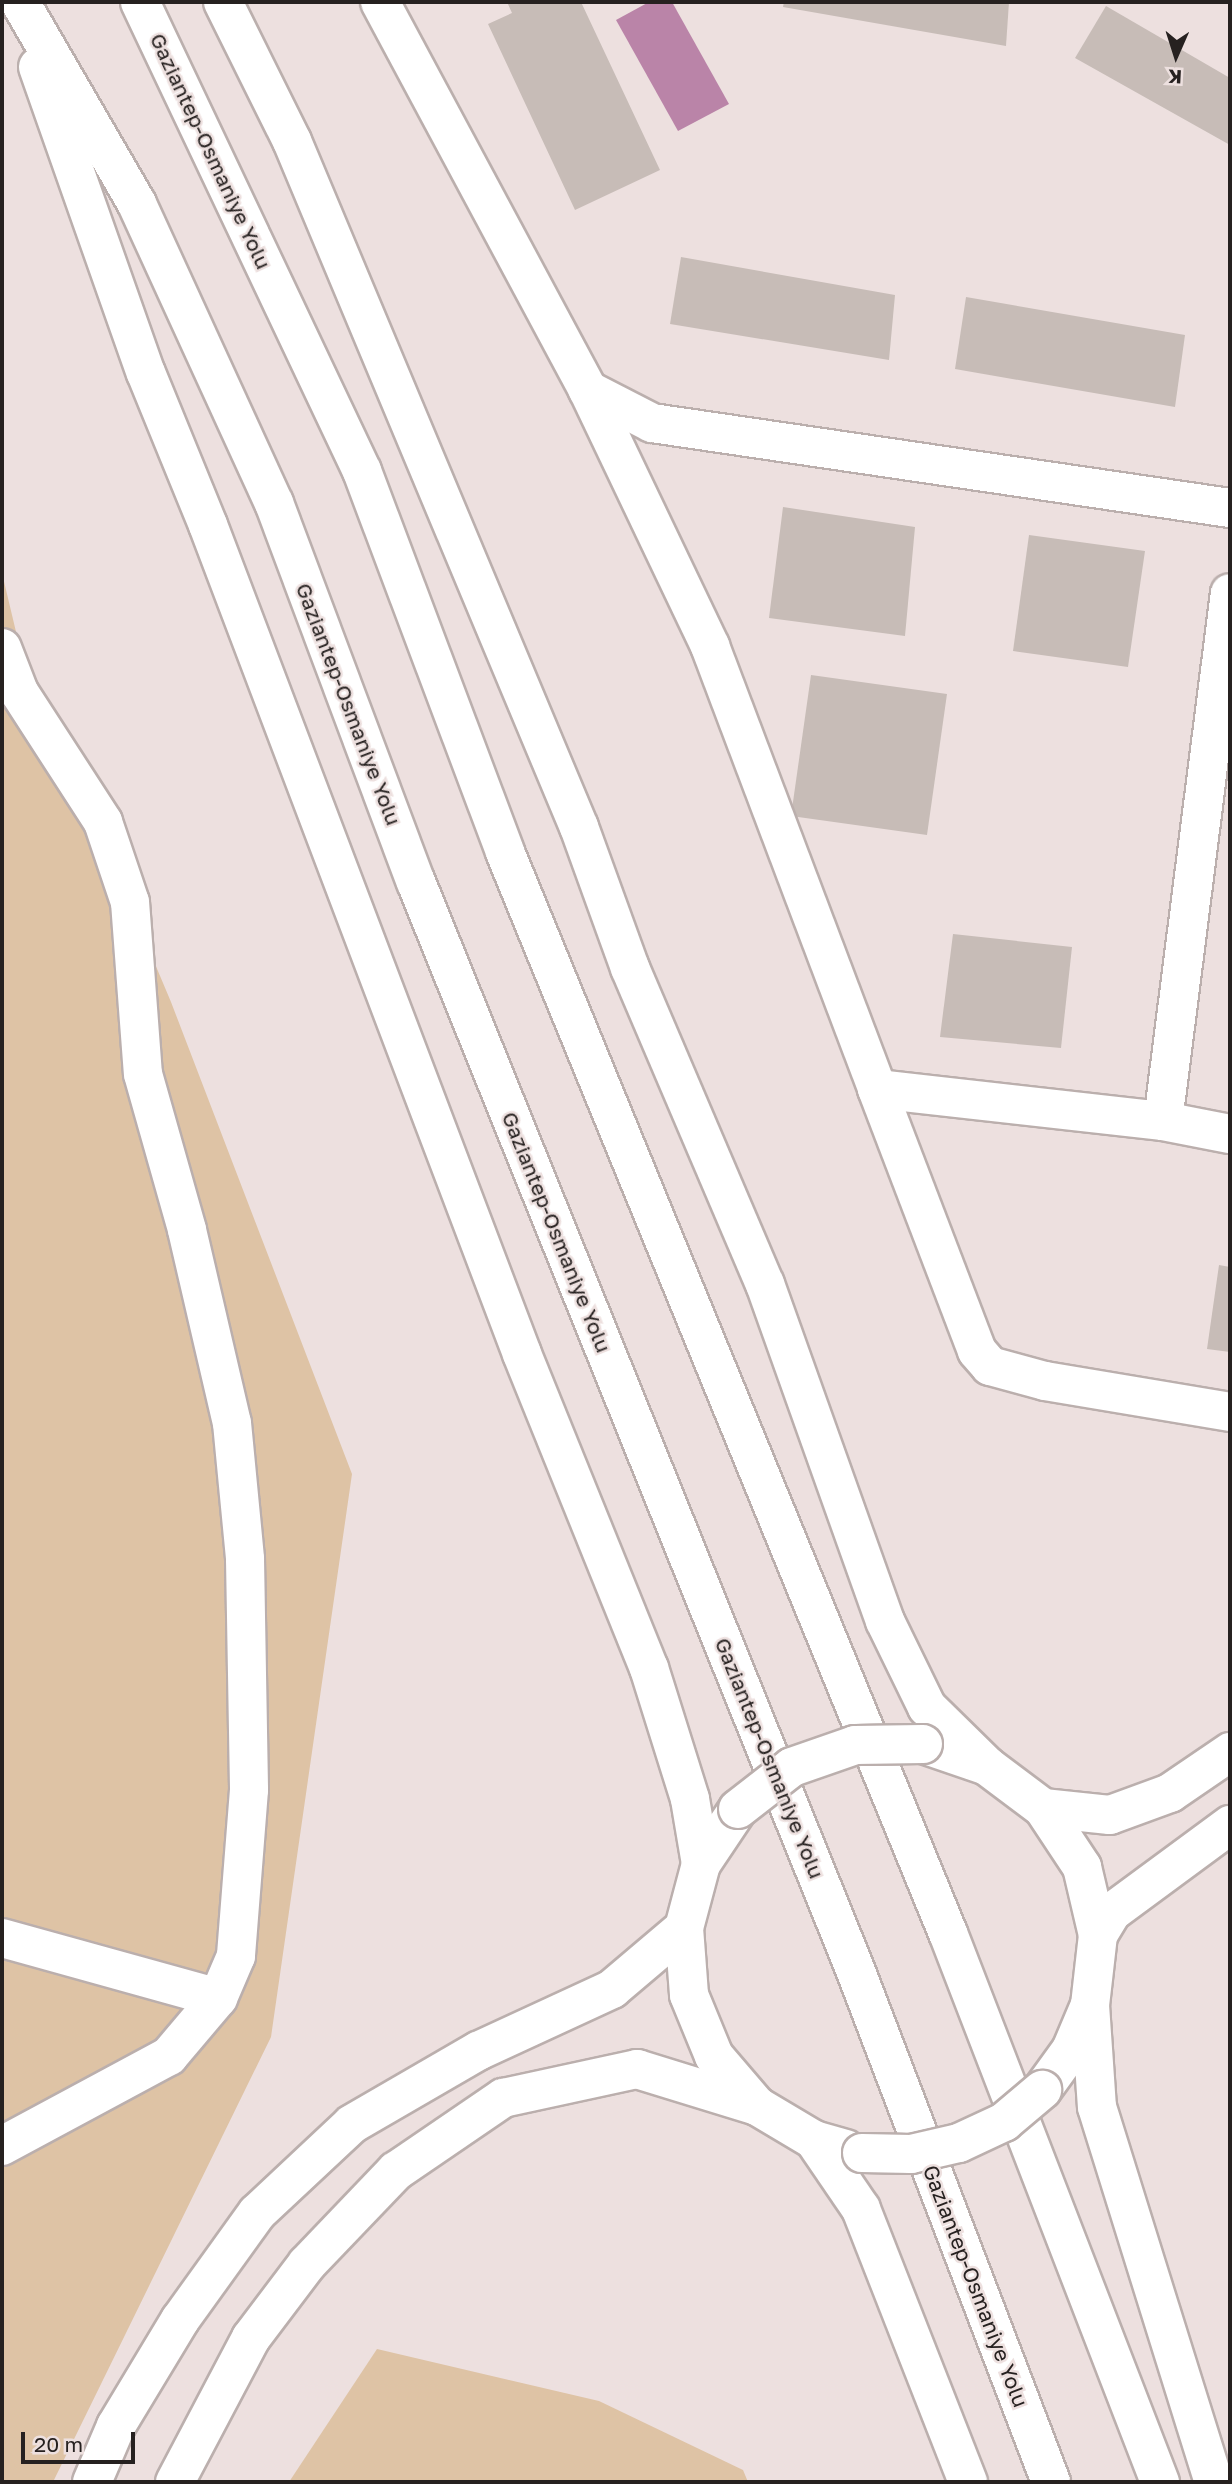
<!DOCTYPE html>
<html>
<head>
<meta charset="utf-8">
<style>
	body { margin:0 }
	#map { position:relative; width:1232px; height:2484px; overflow:hidden; background:#ede0df; font-family:"Golos Text",sans-serif }
	div>[style] { position:absolute }
	.green>* { inset:0; background:#dec3a5 }
	.water>* { inset:0; background:#ba84a8 }
	.building>* { inset:0; background:#c7bcb7 }
	.roads { filter:drop-shadow(2px 0 #bbafad) drop-shadow(-2px 0 #bbafad) drop-shadow(0 2px #bbafad) drop-shadow(0 -2px #bbafad) }
	.minor>* { height:38px; margin:-19px; padding:0 19px; transform-origin:19px; border-radius:19px; background:#fff }
	.primary>* { height:38px; margin:-19px; padding:0 19px; transform-origin:19px; border-radius:19px; background:#fff }
	.trunk>* { height:38px; margin:-19px; padding:0 19px; transform-origin:19px; border-radius:19px; background:#fff }
	.bridges { filter:drop-shadow(2px 0 #bbafad) drop-shadow(-2px 0 #bbafad) drop-shadow(0 2px #bbafad) drop-shadow(0 -2px #bbafad) }
	.primary-bridge>* { height:38px; margin:-19px; padding:0 19px; transform-origin:19px; border-radius:19px; background:#fff }
	span { translate:-50% -50%; white-space:nowrap; text-align:center; line-height:1.15; -webkit-text-stroke:5px #ede0df; paint-order:stroke }
	.street-label { font-size:21px; color:#262120 }
	.frame { position:absolute; inset:0; border:4px solid #262120; pointer-events:none }
	.north { position:absolute; left:1141px; top:21px; width:70px; height:70px; -webkit-text-stroke:5px #ede0df; paint-order:stroke; rotate:183deg; font-size:19px; font-weight:700; line-height:28px; text-align:center; color:#262120 }
	.north::after { content:''; display:block; margin:auto; width:24px; height:32px; background:#262120; clip-path:polygon(50% 0,100% 100%,50% 72%,0 100%) }
	.scale { position:absolute; left:21px; top:2432px; width:114px; height:32px; box-sizing:border-box; border:4px solid #262120; border-top:0; padding-left:9px; font-size:21px; line-height:24px; white-space:nowrap; color:#262120; -webkit-text-stroke:5px #ede0df; paint-order:stroke }
</style>
</head>
<body>
<div id="map">
	<div class="green">
		<div style="clip-path:polygon(2px 573px,17px 636px,171px 1002px,352px 1474px,271px 2037px,53px 2482px,2px 2482px)"></div>
		<div style="clip-path:polygon(377px 2349px,599px 2401px,743px 2470px,748px 2482px,289px 2482px)"></div>
	</div>
	<div class="water">
		<div style="clip-path:polygon(649px 2px,672px 2px,729px 104px,678px 131px,616px 20px)"></div>
	</div>
	<div class="building">
		<div style="clip-path:polygon(507px 2px,581px 2px,660px 170px,575px 210px,488px 24px,512px 13px)"></div>
		<div style="clip-path:polygon(784px 2px,1009px 2px,1006px 46px,783px 7px)"></div>
		<div style="clip-path:polygon(1106px 6px,1230px 78px,1230px 145px,1075px 58px)"></div>
		<div style="clip-path:polygon(681px 257px,895px 295px,889px 360px,670px 324px)"></div>
		<div style="clip-path:polygon(966px 297px,1185px 335px,1175px 407px,955px 369px)"></div>
		<div style="clip-path:polygon(783px 507px,915px 527px,905px 636px,769px 618px)"></div>
		<div style="clip-path:polygon(1029px 535px,1145px 551px,1128px 667px,1013px 651px)"></div>
		<div style="clip-path:polygon(811px 675px,947px 694px,927px 835px,791px 816px)"></div>
		<div style="clip-path:polygon(953px 934px,1072px 947px,1061px 1048px,940px 1037px)"></div>
		<div style="clip-path:polygon(1219px 1265px,1230px 1267px,1230px 1352px,1207px 1349px)"></div>
	</div>
	<div class="roads">
		<div class="minor">
			<div style="left:380px;top:2px;width:440px;rotate:61.8deg"></div>
			<div style="left:588px;top:390px;width:72px;rotate:27.3deg"></div>
			<div style="left:652px;top:423px;width:584px;rotate:8.37deg"></div>
			<div style="left:588px;top:390px;width:284px;rotate:64.5deg"></div>
			<div style="left:710px;top:646px;width:473px;rotate:69.3deg"></div>
			<div style="left:877px;top:1089px;width:288px;rotate:6.4deg"></div>
			<div style="left:1163px;top:1121px;width:68px;rotate:11deg"></div>
			<div style="left:2px;top:648px;width:47px;rotate:68.9deg"></div>
			<div style="left:19px;top:692px;width:155px;rotate:57.1deg"></div>
			<div style="left:103px;top:822px;width:84px;rotate:71.4deg"></div>
			<div style="left:130px;top:902px;width:172px;rotate:85.7deg"></div>
			<div style="left:143px;top:1074px;width:162px;rotate:74.2deg"></div>
			<div style="left:187px;top:1230px;width:198px;rotate:76.9deg"></div>
			<div style="left:232px;top:1423px;width:137px;rotate:84.5deg"></div>
			<div style="left:245px;top:1559px;width:231px;rotate:89deg"></div>
			<div style="left:249px;top:1790px;width:167px;rotate:94.5deg"></div>
			<div style="left:236px;top:1956px;width:46px;rotate:113.2deg"></div>
			<div style="left:218px;top:1998px;width:76px;rotate:130.2deg"></div>
			<div style="left:169px;top:2056px;width:190px;rotate:151.7deg"></div>
			<div style="left:877px;top:1089px;width:280px;rotate:69.1deg"></div>
			<div style="left:977px;top:1351px;width:20px;rotate:49deg"></div>
			<div style="left:990px;top:1366px;width:57px;rotate:15.3deg"></div>
			<div style="left:1045px;top:1381px;width:188px;rotate:9.5deg"></div>
			<div style="left:1163px;top:1121px;width:532px;rotate:-82.77deg"></div>
			<div style="left:2px;top:1938px;width:224px;rotate:15.5deg"></div>
			<div style="left:92px;top:2482px;width:61px;rotate:-66.8deg"></div>
			<div style="left:116px;top:2426px;width:124px;rotate:-58.9deg"></div>
			<div style="left:180px;top:2320px;width:132px;rotate:-54.3deg"></div>
			<div style="left:257px;top:2213px;width:130px;rotate:-43.1deg"></div>
			<div style="left:352px;top:2124px;width:146px;rotate:-30.1deg"></div>
			<div style="left:478px;top:2051px;width:148px;rotate:-24.8deg"></div>
			<div style="left:612px;top:1989px;width:94px;rotate:-40.3deg"></div>
			<div style="left:175px;top:2482px;width:163px;rotate:-62.2deg"></div>
			<div style="left:251px;top:2338px;width:93px;rotate:-52.9deg"></div>
			<div style="left:307px;top:2264px;width:129px;rotate:-46.3deg"></div>
			<div style="left:396px;top:2171px;width:130px;rotate:-34.3deg"></div>
			<div style="left:503px;top:2098px;width:137px;rotate:-12.2deg"></div>
			<div style="left:637px;top:2069px;width:126px;rotate:17.1deg"></div>
		</div>
		<div class="primary">
			<div style="left:923px;top:1744px;width:68px;rotate:19deg"></div>
			<div style="left:987px;top:1766px;width:70px;rotate:36.9deg"></div>
			<div style="left:1043px;top:1808px;width:71px;rotate:56.5deg"></div>
			<div style="left:1082px;top:1867px;width:70px;rotate:76.8deg"></div>
			<div style="left:1098px;top:1935px;width:70px;rotate:96.5deg"></div>
			<div style="left:1090px;top:2005px;width:49px;rotate:112.9deg"></div>
			<div style="left:1071px;top:2050px;width:49px;rotate:125.9deg"></div>
			<div style="left:1043px;top:1808px;width:67px;rotate:6deg"></div>
			<div style="left:1110px;top:1815px;width:64px;rotate:-20.1deg"></div>
			<div style="left:1170px;top:1793px;width:73px;rotate:-34.3deg"></div>
			<div style="left:738px;top:1809px;width:66px;rotate:123.9deg"></div>
			<div style="left:701px;top:1864px;width:66px;rotate:104.9deg"></div>
			<div style="left:684px;top:1928px;width:67px;rotate:85.7deg"></div>
			<div style="left:689px;top:1995px;width:66px;rotate:67.7deg"></div>
			<div style="left:714px;top:2056px;width:66px;rotate:49.3deg"></div>
			<div style="left:757px;top:2106px;width:66px;rotate:30.8deg"></div>
			<div style="left:814px;top:2140px;width:33px;rotate:16deg"></div>
			<div style="left:1098px;top:1935px;width:27px;rotate:-59deg"></div>
			<div style="left:1112px;top:1912px;width:147px;rotate:-36.4deg"></div>
		</div>
		<div class="trunk">
			<div style="left:20px;top:2px;width:233px;rotate:59.9deg"></div>
			<div style="left:137px;top:204px;width:329px;rotate:65.4deg"></div>
			<div style="left:274px;top:503px;width:405px;rotate:69.5deg"></div>
			<div style="left:416px;top:882px;width:1172px;rotate:68.01deg"></div>
			<div style="left:855px;top:1969px;width:549px;rotate:69.09deg"></div>
			<div style="left:140px;top:2px;width:519px;rotate:64.67deg"></div>
			<div style="left:362px;top:471px;width:407px;rotate:69.4deg"></div>
			<div style="left:505px;top:852px;width:1168px;rotate:67.72deg"></div>
			<div style="left:948px;top:1933px;width:589px;rotate:68.89deg"></div>
			<div style="left:223px;top:2px;width:155px;rotate:63.6deg"></div>
			<div style="left:292px;top:141px;width:744px;rotate:67.3deg"></div>
			<div style="left:579px;top:827px;width:150px;rotate:70.1deg"></div>
			<div style="left:630px;top:968px;width:344px;rotate:66.9deg"></div>
			<div style="left:765px;top:1284px;width:358px;rotate:70.4deg"></div>
			<div style="left:885px;top:1621px;width:96px;rotate:64deg"></div>
			<div style="left:927px;top:1707px;width:84px;rotate:44.5deg"></div>
			<div style="left:38px;top:67px;width:324px;rotate:70.6deg"></div>
			<div style="left:146px;top:373px;width:164px;rotate:67.8deg"></div>
			<div style="left:208px;top:525px;width:886px;rotate:69.25deg"></div>
			<div style="left:522px;top:1354px;width:339px;rotate:68deg"></div>
			<div style="left:649px;top:1668px;width:137px;rotate:72.6deg"></div>
			<div style="left:690px;top:1799px;width:66px;rotate:80.4deg"></div>
			<div style="left:1090px;top:2005px;width:102px;rotate:86.1deg"></div>
			<div style="left:1097px;top:2107px;width:393px;rotate:72.7deg"></div>
			<div style="left:814px;top:2140px;width:83px;rotate:55.7deg"></div>
			<div style="left:861px;top:2209px;width:293px;rotate:68.6deg"></div>
		</div>
	</div>
	<div class="bridges">
		<div class="primary-bridge">
			<div style="left:738px;top:1809px;width:68px;rotate:-37.9deg"></div>
			<div style="left:792px;top:1767px;width:67px;rotate:-19.2deg"></div>
			<div style="left:855px;top:1745px;width:68px;rotate:-0.8deg"></div>
			<div style="left:862px;top:2153px;width:49px;rotate:1.2deg"></div>
			<div style="left:911px;top:2154px;width:49px;rotate:-12.9deg"></div>
			<div style="left:959px;top:2143px;width:50px;rotate:-25deg"></div>
			<div style="left:1004px;top:2122px;width:50px;rotate:-40.1deg"></div>
		</div>
	</div>
	<div class="street-label">
		<span style="left:211px;top:151px;rotate:65deg">Gaziantep-Osmaniye Yolu</span>
		<span style="left:349px;top:704px;rotate:69deg">Gaziantep-Osmaniye Yolu</span>
		<span style="left:557px;top:1232px;rotate:68deg">Gaziantep-Osmaniye Yolu</span>
		<span style="left:770px;top:1758px;rotate:68deg">Gaziantep-Osmaniye Yolu</span>
		<span style="left:976px;top:2286px;rotate:69deg">Gaziantep-Osmaniye Yolu</span>
	</div>
	<div class="frame"></div>
	<div class="north">K</div>
	<div class="scale">20 m</div>
</div>
</body>
</html>
